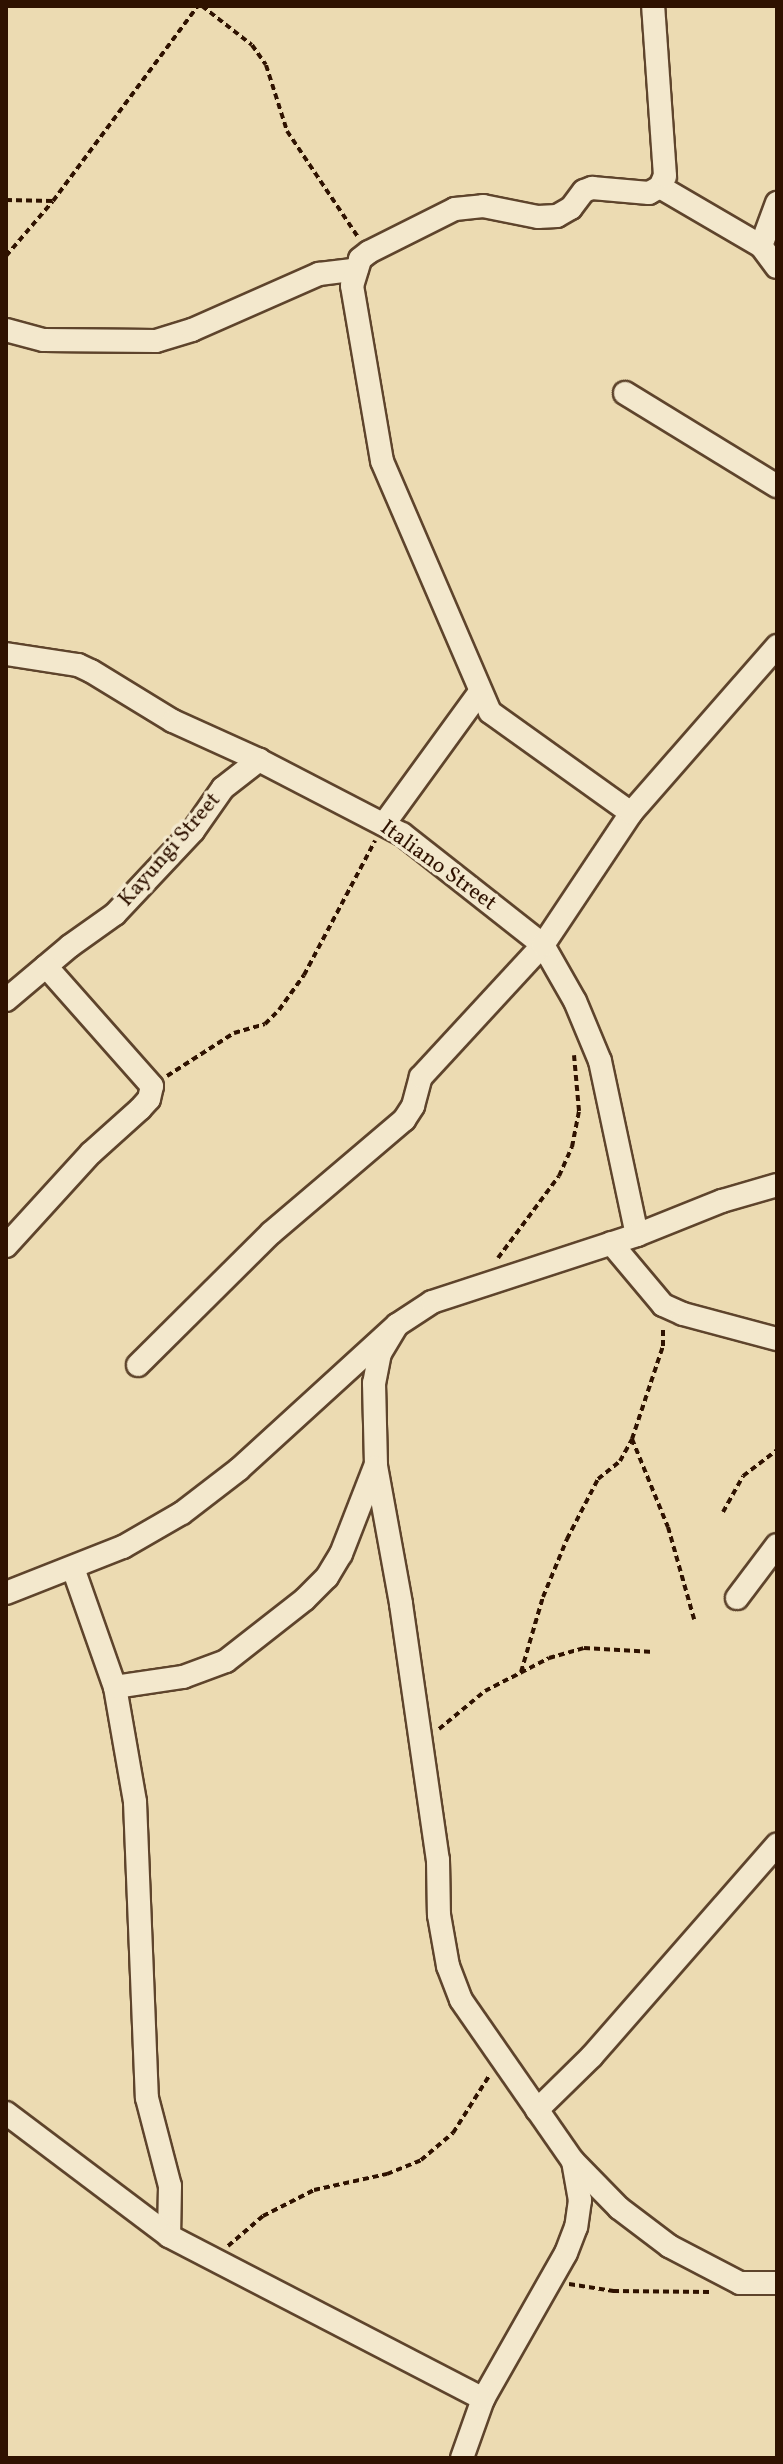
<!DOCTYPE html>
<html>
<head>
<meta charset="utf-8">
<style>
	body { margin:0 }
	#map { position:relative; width:783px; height:2464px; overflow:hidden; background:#ecdbb2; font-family:Vollkorn,serif }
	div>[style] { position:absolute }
	.path>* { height:4px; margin-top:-2px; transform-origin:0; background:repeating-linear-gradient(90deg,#2f1200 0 6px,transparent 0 10px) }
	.roads { filter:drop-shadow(2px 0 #5e442c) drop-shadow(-2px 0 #5e442c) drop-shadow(0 2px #5e442c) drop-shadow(0 -2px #5e442c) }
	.minor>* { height:22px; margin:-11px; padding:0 11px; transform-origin:11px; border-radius:11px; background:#f3e8cd }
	span { translate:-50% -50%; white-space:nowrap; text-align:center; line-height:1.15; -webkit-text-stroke:7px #f3e8cd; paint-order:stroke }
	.street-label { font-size:22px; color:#2f1200 }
	.frame { position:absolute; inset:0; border:8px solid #2f1200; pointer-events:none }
</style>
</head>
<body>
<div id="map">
	<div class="path">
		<div style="left:202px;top:6px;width:63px;rotate:38deg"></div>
		<div style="left:252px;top:45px;width:24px;rotate:55deg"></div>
		<div style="left:266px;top:65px;width:69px;rotate:72.3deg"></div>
		<div style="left:287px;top:131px;width:128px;rotate:56.2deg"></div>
		<div style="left:6px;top:200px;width:47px;rotate:1.2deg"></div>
		<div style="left:6px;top:256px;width:72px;rotate:-49.5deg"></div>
		<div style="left:53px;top:201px;width:243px;rotate:-53.4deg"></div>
		<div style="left:167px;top:1076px;width:80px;rotate:-32.7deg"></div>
		<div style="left:234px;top:1033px;width:32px;rotate:-16deg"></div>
		<div style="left:265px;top:1024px;width:20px;rotate:-45deg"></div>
		<div style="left:279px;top:1010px;width:43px;rotate:-54.5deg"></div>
		<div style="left:304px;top:975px;width:152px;rotate:-62.1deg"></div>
		<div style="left:498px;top:1258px;width:102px;rotate:-53.4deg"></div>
		<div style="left:559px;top:1176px;width:32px;rotate:-66deg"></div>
		<div style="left:572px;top:1147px;width:37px;rotate:-79deg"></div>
		<div style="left:579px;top:1111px;width:56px;rotate:-95.1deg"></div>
		<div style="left:632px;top:1439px;width:95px;rotate:67.8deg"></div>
		<div style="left:668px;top:1527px;width:96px;rotate:74.2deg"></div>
		<div style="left:723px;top:1512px;width:41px;rotate:-60.9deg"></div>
		<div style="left:743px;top:1476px;width:43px;rotate:-37.4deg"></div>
		<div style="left:521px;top:1672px;width:78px;rotate:-73.7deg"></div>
		<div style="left:543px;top:1597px;width:63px;rotate:-67.5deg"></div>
		<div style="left:567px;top:1539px;width:68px;rotate:-62.7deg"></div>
		<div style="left:598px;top:1479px;width:28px;rotate:-39deg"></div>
		<div style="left:620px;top:1461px;width:25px;rotate:-61deg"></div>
		<div style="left:632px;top:1439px;width:98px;rotate:-71.6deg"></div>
		<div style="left:663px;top:1346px;width:19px;rotate:-90deg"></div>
		<div style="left:439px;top:1729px;width:60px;rotate:-39.6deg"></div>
		<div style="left:485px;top:1691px;width:72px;rotate:-27.3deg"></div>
		<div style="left:549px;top:1658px;width:36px;rotate:-16deg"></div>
		<div style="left:584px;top:1648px;width:70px;rotate:3.3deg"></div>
		<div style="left:228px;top:2246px;width:46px;rotate:-40.6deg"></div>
		<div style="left:263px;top:2216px;width:57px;rotate:-27deg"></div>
		<div style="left:314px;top:2190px;width:75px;rotate:-12.4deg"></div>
		<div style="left:387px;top:2174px;width:37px;rotate:-22deg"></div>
		<div style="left:421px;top:2160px;width:42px;rotate:-40.2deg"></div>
		<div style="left:453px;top:2133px;width:67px;rotate:-57.7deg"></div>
		<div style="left:569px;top:2284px;width:45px;rotate:9deg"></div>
		<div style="left:613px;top:2291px;width:98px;rotate:0.6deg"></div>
	</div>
	<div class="roads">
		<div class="minor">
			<div style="left:660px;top:187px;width:117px;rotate:30.3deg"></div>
			<div style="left:761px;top:246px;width:26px;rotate:53deg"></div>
			<div style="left:761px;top:246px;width:46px;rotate:-69.6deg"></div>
			<div style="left:6px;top:330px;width:39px;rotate:15deg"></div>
			<div style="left:44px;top:340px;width:112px;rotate:0.5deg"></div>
			<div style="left:156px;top:341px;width:38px;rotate:-17deg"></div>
			<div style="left:192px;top:330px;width:139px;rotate:-23.8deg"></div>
			<div style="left:319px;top:274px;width:38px;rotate:-7deg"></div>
			<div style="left:625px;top:393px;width:178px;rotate:31.5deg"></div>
			<div style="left:6px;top:654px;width:73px;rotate:8.7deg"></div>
			<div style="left:78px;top:665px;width:14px;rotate:25deg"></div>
			<div style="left:91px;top:671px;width:96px;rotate:31.4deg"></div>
			<div style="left:173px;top:721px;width:94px;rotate:24.4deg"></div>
			<div style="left:259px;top:760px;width:161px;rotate:27.4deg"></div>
			<div style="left:402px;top:834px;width:179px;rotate:38.2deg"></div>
			<div style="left:543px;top:945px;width:64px;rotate:60.3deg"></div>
			<div style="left:575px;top:1001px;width:65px;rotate:67.4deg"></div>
			<div style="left:600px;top:1061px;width:178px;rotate:78deg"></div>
			<div style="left:631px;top:813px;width:173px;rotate:-144.4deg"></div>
			<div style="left:490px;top:712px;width:273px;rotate:-113.3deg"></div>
			<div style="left:382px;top:461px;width:178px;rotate:-99.7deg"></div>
			<div style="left:352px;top:286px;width:28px;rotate:-73deg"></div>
			<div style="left:360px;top:259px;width:11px;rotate:-38deg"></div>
			<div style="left:369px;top:252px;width:96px;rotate:-26.6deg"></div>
			<div style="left:455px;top:209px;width:28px;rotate:-6deg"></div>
			<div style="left:483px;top:206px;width:56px;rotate:11.3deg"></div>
			<div style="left:538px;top:217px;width:19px;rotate:-3deg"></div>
			<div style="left:557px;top:216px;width:16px;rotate:-30deg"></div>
			<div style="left:571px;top:208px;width:21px;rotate:-53deg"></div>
			<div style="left:584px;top:191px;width:9px;rotate:-21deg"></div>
			<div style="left:592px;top:188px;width:57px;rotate:5deg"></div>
			<div style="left:649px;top:193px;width:13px;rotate:-29deg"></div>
			<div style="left:660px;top:187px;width:12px;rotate:-66deg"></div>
			<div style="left:665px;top:176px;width:170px;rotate:-94deg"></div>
			<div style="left:384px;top:824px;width:163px;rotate:-54deg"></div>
			<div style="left:6px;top:1000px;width:84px;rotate:-40.2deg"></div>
			<div style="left:70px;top:946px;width:55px;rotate:-35.4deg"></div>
			<div style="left:115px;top:914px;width:114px;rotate:-46.8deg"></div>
			<div style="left:193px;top:831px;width:52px;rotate:-55.1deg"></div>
			<div style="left:223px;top:788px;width:46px;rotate:-37.9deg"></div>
			<div style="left:611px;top:1243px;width:81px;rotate:50deg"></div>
			<div style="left:663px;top:1305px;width:22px;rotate:24deg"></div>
			<div style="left:683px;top:1314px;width:97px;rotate:14.9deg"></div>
			<div style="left:6px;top:1246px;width:126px;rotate:-47.6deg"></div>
			<div style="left:91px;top:1153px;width:66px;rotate:-41.9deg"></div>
			<div style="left:140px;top:1109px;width:13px;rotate:-48deg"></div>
			<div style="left:149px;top:1099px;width:13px;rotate:-77deg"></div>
			<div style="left:152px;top:1086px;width:160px;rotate:-131.5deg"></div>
			<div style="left:397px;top:1325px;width:33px;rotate:121deg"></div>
			<div style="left:380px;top:1353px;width:31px;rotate:101deg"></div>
			<div style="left:374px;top:1383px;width:83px;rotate:88.6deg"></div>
			<div style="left:376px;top:1466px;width:140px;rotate:79.7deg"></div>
			<div style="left:401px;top:1604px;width:259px;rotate:81.8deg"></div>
			<div style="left:438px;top:1860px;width:55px;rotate:89deg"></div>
			<div style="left:439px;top:1915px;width:52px;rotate:80deg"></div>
			<div style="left:448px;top:1966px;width:36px;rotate:69deg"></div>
			<div style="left:461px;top:2000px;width:196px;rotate:55.2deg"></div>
			<div style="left:573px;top:2161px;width:40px;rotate:80deg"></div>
			<div style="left:580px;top:2200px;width:27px;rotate:98deg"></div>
			<div style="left:576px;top:2227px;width:28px;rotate:111deg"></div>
			<div style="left:566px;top:2253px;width:168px;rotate:119.6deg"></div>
			<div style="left:483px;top:2399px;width:63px;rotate:109.6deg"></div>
			<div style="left:138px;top:1365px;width:187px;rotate:-44.8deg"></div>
			<div style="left:271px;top:1233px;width:175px;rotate:-40.4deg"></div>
			<div style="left:404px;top:1120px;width:17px;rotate:-57deg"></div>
			<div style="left:413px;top:1106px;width:30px;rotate:-75deg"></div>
			<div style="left:421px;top:1077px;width:180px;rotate:-47.3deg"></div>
			<div style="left:543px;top:945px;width:159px;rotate:-56.3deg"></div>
			<div style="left:631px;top:813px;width:222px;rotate:-48.8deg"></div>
			<div style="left:73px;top:1568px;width:126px;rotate:70.6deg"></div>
			<div style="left:115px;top:1687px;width:117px;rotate:80.1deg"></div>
			<div style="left:135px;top:1802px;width:296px;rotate:87.7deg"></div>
			<div style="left:147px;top:2098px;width:91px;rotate:75.4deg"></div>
			<div style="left:170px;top:2186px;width:50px;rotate:91.1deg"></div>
			<div style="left:6px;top:1593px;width:126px;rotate:-21.5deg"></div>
			<div style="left:123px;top:1547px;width:68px;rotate:-30deg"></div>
			<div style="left:182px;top:1513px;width:71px;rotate:-37.5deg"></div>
			<div style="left:238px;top:1470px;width:215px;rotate:-42.4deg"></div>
			<div style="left:397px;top:1325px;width:42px;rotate:-33.3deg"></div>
			<div style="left:432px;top:1302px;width:216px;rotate:-18.1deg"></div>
			<div style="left:637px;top:1235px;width:92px;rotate:-21.8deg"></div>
			<div style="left:722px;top:1201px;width:57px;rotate:-16.2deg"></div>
			<div style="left:737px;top:1598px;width:66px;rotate:-53deg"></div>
			<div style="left:115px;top:1687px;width:69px;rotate:-8.4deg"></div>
			<div style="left:183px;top:1677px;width:46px;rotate:-20.4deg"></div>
			<div style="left:226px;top:1661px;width:100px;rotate:-38.1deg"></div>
			<div style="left:305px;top:1599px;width:31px;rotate:-45deg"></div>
			<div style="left:327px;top:1577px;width:27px;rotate:-59deg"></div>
			<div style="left:341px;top:1554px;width:93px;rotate:-68.7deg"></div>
			<div style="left:537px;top:2110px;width:77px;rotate:-44.5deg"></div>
			<div style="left:592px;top:2056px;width:281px;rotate:-48.8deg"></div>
			<div style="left:6px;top:2113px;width:204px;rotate:37deg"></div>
			<div style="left:169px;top:2236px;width:354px;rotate:27.4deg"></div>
			<div style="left:573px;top:2161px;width:66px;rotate:45.6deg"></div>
			<div style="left:619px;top:2208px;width:63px;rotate:37.2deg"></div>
			<div style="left:669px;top:2246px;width:80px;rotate:27.5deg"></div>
			<div style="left:740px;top:2283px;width:37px"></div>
		</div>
	</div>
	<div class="street-label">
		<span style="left:170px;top:850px;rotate:-49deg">Kayungi Street</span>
		<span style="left:438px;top:866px;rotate:36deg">Italiano Street</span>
	</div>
	<div class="frame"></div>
</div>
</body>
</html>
